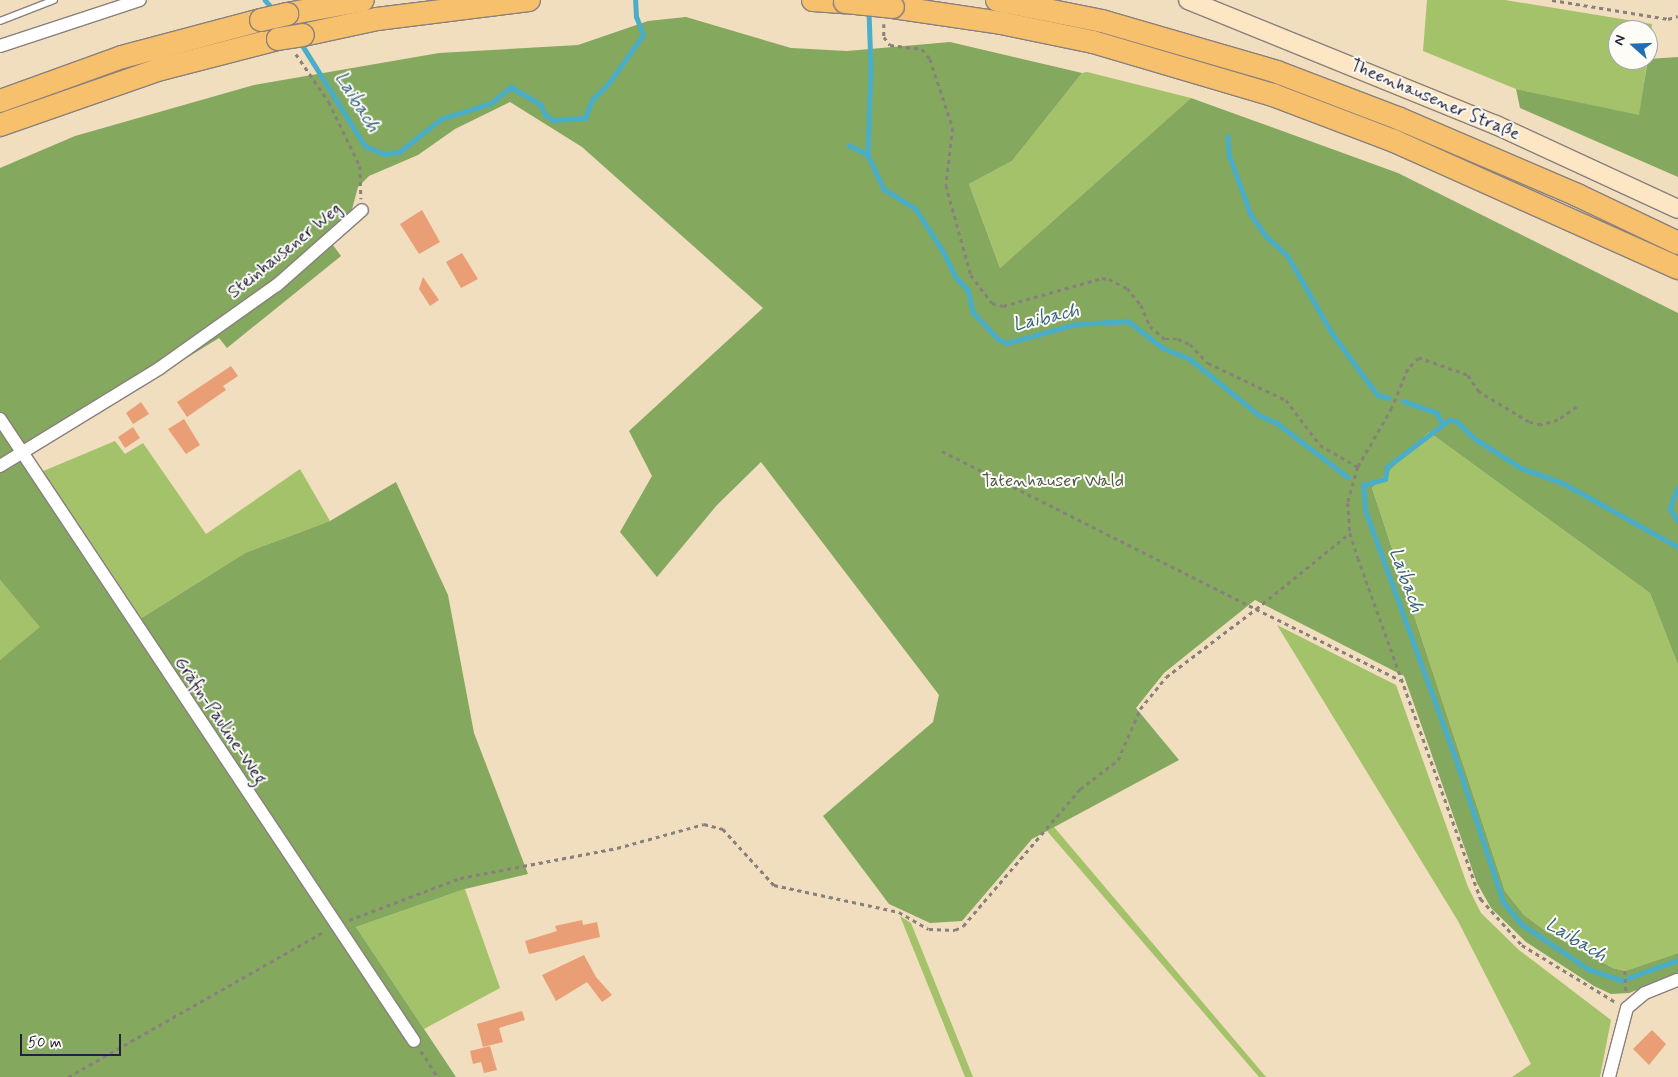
<!DOCTYPE html>
<html>
<head>
<meta charset="utf-8">
<style>
	body { margin:0 }
	#map { position:relative; width:1678px; height:1077px; overflow:hidden; background:#f0debf; font-family:Mynerve,sans-serif }
	div>[style] { position:absolute }
	.green>* { inset:0; background:#a4c26a }
	.forest>* { inset:0; background:#83a85e }
	.stream>* { height:4.5px; margin:-2.25px; padding:0 2.25px; transform-origin:2.25px; border-radius:2.25px; background:#4aaec9 }
	.building>* { inset:0; background:#e99e76 }
	.path>* { height:2.5px; margin-top:-1.25px; transform-origin:0; background:repeating-linear-gradient(90deg,#89807d 0 4px,transparent 0 8px) }
	.roads { filter:drop-shadow(1px 0 #89807d) drop-shadow(-1px 0 #89807d) drop-shadow(0 1px #89807d) drop-shadow(0 -1px #89807d) }
	.lane>* { height:6px; margin:-3px; padding:0 3px; transform-origin:3px; border-radius:3px; background:#fff }
	.street>* { height:12px; margin:-6px; padding:0 6px; transform-origin:6px; border-radius:6px; background:#fff }
	.secondary>* { height:18px; margin:-9px; padding:0 9px; transform-origin:9px; border-radius:9px; background:#fce6c4 }
	.highway>* { height:22px; margin:-11px; padding:0 11px; transform-origin:11px; border-radius:11px; background:#f7c06c }
	.bridges { filter:drop-shadow(1px 0 #89807d) drop-shadow(-1px 0 #89807d) drop-shadow(0 1px #89807d) drop-shadow(0 -1px #89807d) }
	.highway-bridge>* { height:22px; margin:-11px; padding:0 11px; transform-origin:11px; border-radius:11px; background:#f7c06c }
	span { translate:-50% -50%; white-space:nowrap; text-align:center; line-height:1.15; -webkit-text-stroke:4px #fdfcf7; paint-order:stroke }
	.street-label { font-size:18px; color:#22223b }
	.park-label { font-size:18px; color:#505a4b }
	.water-label { font-size:19px; color:#34617b; font-style:italic }
	.north { position:absolute; left:1608px; top:20px; width:50px; height:50px; box-sizing:border-box; background:#fdfcf7; border:1px solid #a5a5ac; border-radius:50%; rotate:290deg; font-size:14px; font-weight:700; line-height:20px; text-align:center; color:#22223b }
	.north::after { content:''; display:block; margin:auto; width:18px; height:22px; background:#1f6fb2; clip-path:polygon(50% 0,100% 100%,50% 72%,0 100%) }
	.scale { position:absolute; left:20px; top:1034px; width:101px; height:22px; box-sizing:border-box; border:2px solid #22223b; border-top:0; padding-left:6px; font-size:15px; line-height:18px; white-space:nowrap; color:#22223b; -webkit-text-stroke:4px #fdfcf7; paint-order:stroke }
</style>
</head>
<body>
<div id="map">
	<div class="green">
		<div style="clip-path:polygon(evenodd,1427px 0,1505px 0,1652px 24px,1640px 116px,1516px 89px,1423px 51px,1427px 0,1618px 30px,1648px 30px,1648px 60px,1618px 60px,1618px 30px)"></div>
		<div style="clip-path:polygon(1087px 72px,1191px 98px,1000px 268px,969px 184px,1012px 161px,1082px 73px)"></div>
		<div style="clip-path:polygon(1429px 432px,1650px 593px,1678px 665px,1678px 953px,1625px 971px,1613px 968px,1547px 932px,1524px 915px,1505px 891px,1372px 488px)"></div>
		<div style="clip-path:polygon(115px 441px,125px 454px,143px 443px,206px 534px,300px 469px,330px 521px,245px 553px,140px 619px,41px 472px)"></div>
		<div style="clip-path:polygon(0 580px,41px 627px,0 660px)"></div>
		<div style="clip-path:polygon(1277px 625px,1396px 685px,1468px 887px,1481px 913px,1519px 950px,1611px 1020px,1600px 1077px,1512px 1077px,1531px 1064px,1458px 921px)"></div>
		<div style="clip-path:polygon(1054px 827px,1266px 1077px,1259px 1077px,1047px 831px)"></div>
		<div style="clip-path:polygon(465px 889px,500px 988px,424px 1029px,356px 927px)"></div>
		<div style="clip-path:polygon(900px 916px,911px 923px,973px 1077px,965px 1077px)"></div>
	</div>
	<div class="forest">
		<div style="clip-path:polygon(686px 17px,791px 48px,847px 51px,950px 42px,1082px 73px,1012px 161px,969px 184px,1000px 268px,1191px 98px,1398px 173px,1678px 313px,1678px 665px,1650px 593px,1429px 432px,1372px 488px,1505px 891px,1524px 915px,1547px 932px,1613px 968px,1625px 971px,1678px 953px,1678px 974px,1629px 993px,1611px 994px,1594px 986px,1526px 942px,1491px 908px,1477px 883px,1404px 676px,1255px 600px,1164px 673px,1136px 708px,1179px 760px,1032px 839px,962px 921px,930px 923px,889px 904px,823px 816px,933px 722px,939px 695px,761px 462px,717px 505px,657px 577px,620px 532px,652px 476px,629px 431px,763px 308px,582px 147px,510px 102px,455px 129px,418px 155px,369px 176px,358px 187px,351px 213px,327px 237px,341px 256px,227px 348px,219px 338px,29px 455px,140px 619px,245px 553px,330px 521px,396px 482px,448px 595px,474px 733px,528px 874px,465px 889px,356px 927px,456px 1077px,0 1077px,0 660px,40px 627px,0 580px,0 168px,75px 136px,254px 85px,439px 53px,578px 45px,648px 21px)"></div>
		<div style="clip-path:polygon(1678px 57px,1678px 177px,1520px 108px,1516px 89px,1639px 115px,1648px 59px)"></div>
	</div>
	<div class="stream">
		<div style="left:265px;top:0;width:13px;rotate:48deg"></div>
		<div style="left:869px;top:11px;width:57px;rotate:88deg"></div>
		<div style="left:871px;top:68px;width:87px;rotate:92deg"></div>
		<div style="left:868px;top:155px;width:38px;rotate:65deg"></div>
		<div style="left:884px;top:189px;width:38px;rotate:32deg"></div>
		<div style="left:916px;top:209px;width:50px;rotate:57.3deg"></div>
		<div style="left:943px;top:251px;width:28px;rotate:64deg"></div>
		<div style="left:955px;top:276px;width:19px;rotate:47deg"></div>
		<div style="left:968px;top:290px;width:23px;rotate:77deg"></div>
		<div style="left:973px;top:312px;width:37px;rotate:47deg"></div>
		<div style="left:998px;top:339px;width:10px;rotate:24deg"></div>
		<div style="left:1007px;top:343px;width:72px;rotate:-15.4deg"></div>
		<div style="left:1076px;top:324px;width:52px;rotate:-3.3deg"></div>
		<div style="left:1128px;top:321px;width:44px;rotate:37.6deg"></div>
		<div style="left:1163px;top:348px;width:29px;rotate:22deg"></div>
		<div style="left:1190px;top:359px;width:89px;rotate:39.1deg"></div>
		<div style="left:1259px;top:415px;width:20px;rotate:24deg"></div>
		<div style="left:1277px;top:423px;width:89px;rotate:37.3deg"></div>
		<div style="left:301px;top:43px;width:121px;rotate:58.1deg"></div>
		<div style="left:365px;top:146px;width:22px;rotate:22deg"></div>
		<div style="left:385px;top:154px;width:14px;rotate:-8deg"></div>
		<div style="left:399px;top:152px;width:53px;rotate:-38.2deg"></div>
		<div style="left:441px;top:119px;width:52px;rotate:-17.7deg"></div>
		<div style="left:491px;top:103px;width:26px;rotate:-39deg"></div>
		<div style="left:511px;top:87px;width:34px;rotate:30deg"></div>
		<div style="left:540px;top:104px;width:11px;rotate:63deg"></div>
		<div style="left:545px;top:114px;width:10px;rotate:37deg"></div>
		<div style="left:553px;top:120px;width:32px;rotate:-4deg"></div>
		<div style="left:585px;top:118px;width:19px;rotate:-69deg"></div>
		<div style="left:592px;top:100px;width:24px;rotate:-45deg"></div>
		<div style="left:609px;top:83px;width:59px;rotate:-54.7deg"></div>
		<div style="left:643px;top:35px;width:19px;rotate:-111deg"></div>
		<div style="left:636px;top:17px;width:17px;rotate:-93deg"></div>
		<div style="left:1228px;top:136px;width:18px;rotate:87deg"></div>
		<div style="left:1229px;top:154px;width:65px;rotate:70.2deg"></div>
		<div style="left:1251px;top:215px;width:26px;rotate:54deg"></div>
		<div style="left:1266px;top:236px;width:28px;rotate:42deg"></div>
		<div style="left:1287px;top:255px;width:90px;rotate:60deg"></div>
		<div style="left:1332px;top:333px;width:64px;rotate:53.8deg"></div>
		<div style="left:1370px;top:385px;width:13px;rotate:51deg"></div>
		<div style="left:1378px;top:395px;width:11px;rotate:15deg"></div>
		<div style="left:849px;top:145px;width:21px;rotate:28deg"></div>
		<div style="left:1403px;top:401px;width:36px;rotate:19deg"></div>
		<div style="left:1437px;top:413px;width:11px;rotate:63deg"></div>
		<div style="left:1678px;top:488px;width:22px;rotate:111deg"></div>
		<div style="left:1670px;top:509px;width:14px;rotate:56deg"></div>
		<div style="left:1628px;top:978px;width:53px;rotate:-19.8deg"></div>
		<div style="left:1623px;top:981px;width:36px;rotate:-162deg"></div>
		<div style="left:1589px;top:970px;width:81px;rotate:-146.1deg"></div>
		<div style="left:1522px;top:925px;width:30px;rotate:-130deg"></div>
		<div style="left:1503px;top:902px;width:155px;rotate:-108.4deg"></div>
		<div style="left:1454px;top:755px;width:260px;rotate:-110deg"></div>
		<div style="left:1365px;top:511px;width:26px;rotate:-94deg"></div>
		<div style="left:1363px;top:485px;width:23px;rotate:-15deg"></div>
		<div style="left:1385px;top:479px;width:12px;rotate:-81deg"></div>
		<div style="left:1387px;top:467px;width:78px;rotate:-37.2deg"></div>
		<div style="left:1449px;top:420px;width:7px;rotate:8deg"></div>
		<div style="left:1456px;top:421px;width:25px;rotate:43deg"></div>
		<div style="left:1474px;top:438px;width:56px;rotate:32.6deg"></div>
		<div style="left:1521px;top:468px;width:45px;rotate:19.7deg"></div>
		<div style="left:1563px;top:483px;width:132px;rotate:29.1deg"></div>
	</div>
	<div class="building">
		<div style="clip-path:polygon(422px 210px,440px 242px,419px 254px,400px 224px)"></div>
		<div style="clip-path:polygon(462px 253px,478px 279px,461px 288px,446px 262px)"></div>
		<div style="clip-path:polygon(423px 277px,439px 300px,430px 306px,419px 289px)"></div>
		<div style="clip-path:polygon(231px 366px,238px 376px,223px 386px,226px 390px,187px 417px,177px 402px)"></div>
		<div style="clip-path:polygon(141px 402px,149px 414px,133px 424px,126px 413px)"></div>
		<div style="clip-path:polygon(184px 419px,200px 445px,186px 454px,168px 429px)"></div>
		<div style="clip-path:polygon(133px 427px,140px 438px,125px 448px,118px 437px)"></div>
		<div style="clip-path:polygon(582px 920px,583px 925px,597px 922px,600px 937px,529px 954px,525px 941px,557px 931px,555px 926px)"></div>
		<div style="clip-path:polygon(584px 955px,596px 977px,612px 995px,602px 1002px,587px 982px,556px 1001px,542px 975px)"></div>
		<div style="clip-path:polygon(522px 1011px,525px 1020px,499px 1028px,503px 1042px,483px 1047px,477px 1024px)"></div>
		<div style="clip-path:polygon(1652px 1030px,1666px 1044px,1649px 1065px,1633px 1049px)"></div>
		<div style="clip-path:polygon(490px 1046px,497px 1070px,484px 1073px,481px 1062px,473px 1064px,470px 1051px)"></div>
	</div>
	<div class="path">
		<div style="left:1552px;top:0;width:118px;rotate:9.3deg"></div>
		<div style="left:1668px;top:19px;width:10px;rotate:-17deg"></div>
		<div style="left:884px;top:24px;width:13px;rotate:90deg"></div>
		<div style="left:884px;top:37px;width:10px;rotate:53deg"></div>
		<div style="left:890px;top:45px;width:32px;rotate:7deg"></div>
		<div style="left:922px;top:49px;width:13px;rotate:51deg"></div>
		<div style="left:930px;top:59px;width:73px;rotate:71.6deg"></div>
		<div style="left:953px;top:128px;width:57px;rotate:97deg"></div>
		<div style="left:946px;top:185px;width:93px;rotate:74.5deg"></div>
		<div style="left:971px;top:275px;width:35px;rotate:53deg"></div>
		<div style="left:992px;top:303px;width:11px;rotate:15deg"></div>
		<div style="left:1003px;top:306px;width:103px;rotate:-15.8deg"></div>
		<div style="left:1102px;top:278px;width:7px;rotate:8deg"></div>
		<div style="left:1109px;top:279px;width:20px;rotate:27deg"></div>
		<div style="left:1127px;top:288px;width:22px;rotate:51deg"></div>
		<div style="left:1141px;top:305px;width:23px;rotate:67deg"></div>
		<div style="left:1150px;top:326px;width:20px;rotate:41deg"></div>
		<div style="left:1165px;top:339px;width:13px"></div>
		<div style="left:1178px;top:339px;width:13px;rotate:23deg"></div>
		<div style="left:1190px;top:344px;width:26px;rotate:47deg"></div>
		<div style="left:1208px;top:363px;width:86px;rotate:25.4deg"></div>
		<div style="left:1286px;top:400px;width:56px;rotate:52.9deg"></div>
		<div style="left:1320px;top:445px;width:44px;rotate:30.1deg"></div>
		<div style="left:296px;top:54px;width:58px;rotate:55.5deg"></div>
		<div style="left:329px;top:102px;width:71px;rotate:64.2deg"></div>
		<div style="left:360px;top:166px;width:33px;rotate:88deg"></div>
		<div style="left:1577px;top:407px;width:23px;rotate:146deg"></div>
		<div style="left:1558px;top:420px;width:18px;rotate:164deg"></div>
		<div style="left:1541px;top:425px;width:12px;rotate:-166deg"></div>
		<div style="left:1529px;top:422px;width:58px;rotate:-149deg"></div>
		<div style="left:1479px;top:392px;width:21px;rotate:-125deg"></div>
		<div style="left:1467px;top:375px;width:51px;rotate:-160.5deg"></div>
		<div style="left:1419px;top:358px;width:16px;rotate:135deg"></div>
		<div style="left:1408px;top:369px;width:42px;rotate:112.3deg"></div>
		<div style="left:1392px;top:408px;width:68px;rotate:120deg"></div>
		<div style="left:1358px;top:467px;width:37px;rotate:106deg"></div>
		<div style="left:1348px;top:503px;width:30px;rotate:86deg"></div>
		<div style="left:1350px;top:533px;width:26px;rotate:72deg"></div>
		<div style="left:1358px;top:558px;width:363px;rotate:70.2deg"></div>
		<div style="left:1481px;top:899px;width:62px;rotate:48.3deg"></div>
		<div style="left:1522px;top:945px;width:111px;rotate:31.4deg"></div>
		<div style="left:942px;top:451px;width:352px;rotate:26.7deg"></div>
		<div style="left:1256px;top:609px;width:121px;rotate:-39deg"></div>
		<div style="left:349px;top:920px;width:119px;rotate:-20.7deg"></div>
		<div style="left:460px;top:878px;width:160px;rotate:-10.8deg"></div>
		<div style="left:617px;top:848px;width:90px;rotate:-15.4deg"></div>
		<div style="left:704px;top:824px;width:20px;rotate:15deg"></div>
		<div style="left:723px;top:829px;width:76px;rotate:47.7deg"></div>
		<div style="left:774px;top:885px;width:128px;rotate:12.2deg"></div>
		<div style="left:899px;top:912px;width:34px;rotate:30deg"></div>
		<div style="left:929px;top:929px;width:26px;rotate:2deg"></div>
		<div style="left:955px;top:930px;width:9px;rotate:-27deg"></div>
		<div style="left:963px;top:926px;width:180px;rotate:-49.5deg"></div>
		<div style="left:1080px;top:789px;width:48px;rotate:-37.3deg"></div>
		<div style="left:1118px;top:760px;width:56px;rotate:-66.7deg"></div>
		<div style="left:1140px;top:709px;width:41px;rotate:-50.9deg"></div>
		<div style="left:1166px;top:677px;width:113px;rotate:-37.1deg"></div>
		<div style="left:1256px;top:609px;width:161px;rotate:26.2deg"></div>
		<div style="left:1625px;top:971px;width:21px;rotate:87deg"></div>
		<div style="left:421px;top:1051px;width:31px;rotate:57deg"></div>
		<div style="left:68px;top:1077px;width:296px;rotate:-29.6deg"></div>
	</div>
	<div class="roads">
		<div class="lane">
			<div style="left:0;top:21px;width:58px;rotate:-21.3deg"></div>
		</div>
		<div class="street">
			<div style="left:0;top:46px;width:147px;rotate:-18.2deg"></div>
			<div style="left:0;top:419px;width:747px;rotate:56.35deg"></div>
			<div style="left:0;top:466px;width:188px;rotate:-31.5deg"></div>
			<div style="left:160px;top:368px;width:143px;rotate:-35.4deg"></div>
			<div style="left:277px;top:285px;width:113px;rotate:-41.4deg"></div>
			<div style="left:1609px;top:1077px;width:71px;rotate:-75.4deg"></div>
			<div style="left:1627px;top:1008px;width:23px;rotate:-40deg"></div>
			<div style="left:1645px;top:993px;width:35px;rotate:-22deg"></div>
		</div>
		<div class="secondary">
			<div style="left:1188px;top:0;width:332px;rotate:22.1deg"></div>
			<div style="left:1496px;top:125px;width:200px;rotate:24.8deg"></div>
		</div>
		<div class="highway">
			<div style="left:813px;top:0;width:32px;rotate:4deg"></div>
			<div style="left:997px;top:0;width:107px;rotate:11.3deg"></div>
			<div style="left:1102px;top:21px;width:182px;rotate:16.2deg"></div>
			<div style="left:1277px;top:72px;width:132px;rotate:20.9deg"></div>
			<div style="left:1400px;top:119px;width:193px;rotate:23.2deg"></div>
			<div style="left:1577px;top:195px;width:112px;rotate:25.4deg"></div>
			<div style="left:893px;top:7px;width:109px;rotate:8.4deg"></div>
			<div style="left:1001px;top:23px;width:94px;rotate:11.7deg"></div>
			<div style="left:1093px;top:42px;width:188px;rotate:16.4deg"></div>
			<div style="left:1273px;top:95px;width:129px;rotate:20.8deg"></div>
			<div style="left:1394px;top:141px;width:311px;rotate:24.1deg"></div>
			<div style="left:287px;top:14px;width:77px;rotate:-10.4deg"></div>
			<div style="left:303px;top:35px;width:76px;rotate:-12.2deg"></div>
			<div style="left:377px;top:19px;width:153px;rotate:-7.1deg"></div>
			<div style="left:0;top:101px;width:130px;rotate:-19.8deg"></div>
			<div style="left:122px;top:57px;width:144px;rotate:-14.9deg"></div>
			<div style="left:0;top:125px;width:170px;rotate:-19.2deg"></div>
			<div style="left:161px;top:69px;width:121px;rotate:-14.4deg"></div>
		</div>
	</div>
	<div class="bridges">
		<div class="highway-bridge">
			<div style="left:845px;top:2px;width:48px;rotate:5.9deg"></div>
			<div style="left:261px;top:20px;width:27px;rotate:-13deg"></div>
			<div style="left:278px;top:39px;width:25px;rotate:-9deg"></div>
		</div>
	</div>
	<div class="street-label">
		<span style="left:1435px;top:100px;rotate:23deg">Theenhausener Straße</span>
		<span style="left:285px;top:251px;rotate:-39deg">Steinhausener Weg</span>
		<span style="left:220px;top:721px;rotate:56deg">Gräfin-Pauline-Weg</span>
	</div>
	<div class="park-label">
		<span style="left:1053px;top:481px">Tatenhauser Wald</span>
	</div>
	<div class="water-label">
		<span style="left:357px;top:102px;rotate:58deg">Laibach</span>
		<span style="left:1046px;top:318px;rotate:-13deg">Laibach</span>
		<span style="left:1406px;top:580px;rotate:70deg">Laibach</span>
		<span style="left:1576px;top:940px;rotate:31deg">Laibach</span>
	</div>
	<div class="north">N</div>
	<div class="scale">50 m</div>
</div>
</body>
</html>
